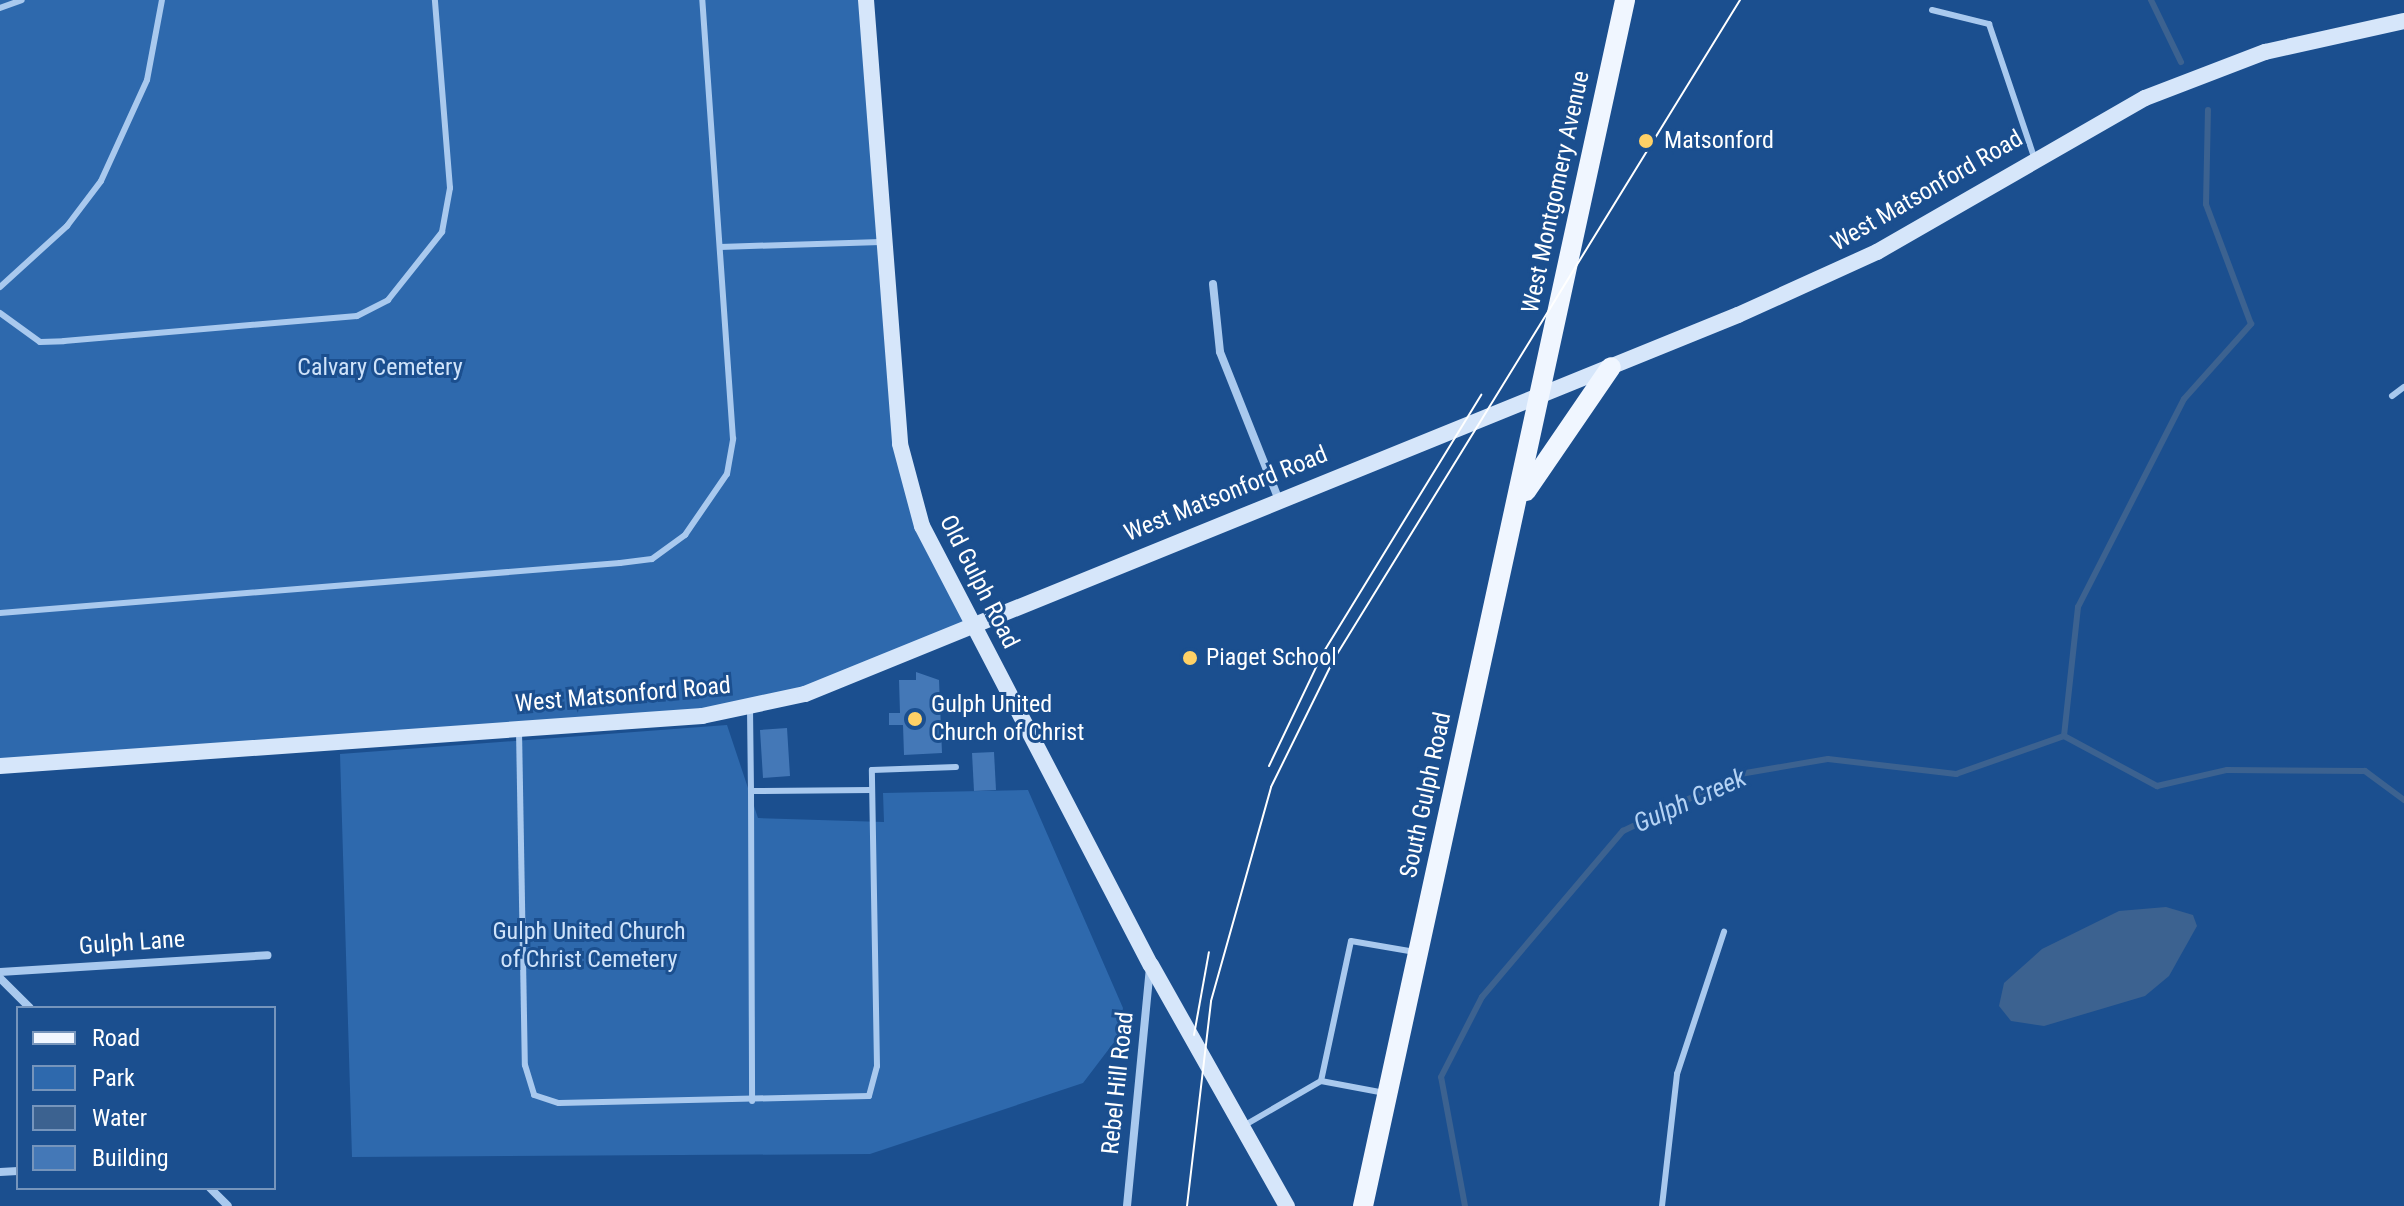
<!DOCTYPE html>
<html>
<head>
<meta charset="utf-8">
<style>
	body { margin:0 }
	#map { position:relative; width:2404px; height:1206px; overflow:hidden; background:#1b4f8f; font-family:"Roboto Condensed",sans-serif }
	div>[style] { position:absolute }
	.green>* { inset:0; background:#2e69ad }
	.water>* { inset:0; background:#3c6290 }
	.stream>* { height:6px; margin:-3px; padding:0 3px; transform-origin:3px; border-radius:3px; background:#3c6290 }
	.building>* { inset:0; background:#4478b7 }
	.lane>* { height:6px; margin:-3px; padding:0 3px; transform-origin:3px; border-radius:3px; background:#a9c9ee }
	.street>* { height:8px; margin:-4px; padding:0 4px; transform-origin:4px; border-radius:4px; background:#a9c9ee }
	.secondary>* { height:16px; margin:-8px; padding:0 8px; transform-origin:8px; border-radius:8px; background:#d6e6fa }
	.primary>* { height:20px; margin:-10px; padding:0 10px; transform-origin:10px; border-radius:10px; background:#f0f6ff }
	.tram>* { height:2px; margin:-1px; padding:0 1px; transform-origin:1px; border-radius:1px; background:#fff }
	.dots>* { width:22px; height:22px; translate:-50% -50%; box-sizing:border-box; border:4px solid #1b4f8f; border-radius:50% }
	span { translate:-50% -50%; white-space:nowrap; text-align:center; line-height:1.15; -webkit-text-stroke:6px #1b4f8f; paint-order:stroke }
	.poi-label { font-size:24px; color:#fff }
	.left { translate:0 -50%; text-align:left }
	.street-label { font-size:24px; color:#fff }
	.park-label { font-size:24px; color:#cfe3fa }
	.water-label { font-size:26px; color:#b5d3f5; font-style:italic }
	.legend { position:absolute; left:16px; top:1006px; width:260px; height:184px; box-sizing:border-box; background:#1b4f8f; border:2px solid #7695bc; margin:0; padding:10px 14px; list-style:none; font-size:24px; color:#fff }
	.legend li { display:flex; align-items:center; gap:16px; height:40px }
	.legend b { width:40px; border:2px solid #7695bc }
</style>
</head>
<body>
<div id="map">
	<div class="green">
		<div style="clip-path:polygon(0 0,866px 0,912px 495px,972px 622px,750px 709px,0 766px)"></div>
		<div style="clip-path:polygon(727px 725px,758px 818px,884px 822px,883px 793px,1028px 790px,1123px 1008px,1118px 1037px,1083px 1083px,870px 1154px,352px 1157px,340px 754px)"></div>
	</div>
	<div class="water">
		<div style="clip-path:polygon(2166px 907px,2193px 915px,2197px 926px,2169px 976px,2145px 996px,2044px 1026px,2011px 1021px,1999px 1006px,2004px 983px,2042px 949px,2119px 911px)"></div>
	</div>
	<div class="stream">
		<div style="left:2151px;top:0;width:69px;rotate:64.2deg"></div>
		<div style="left:2064px;top:736px;width:130px;rotate:-83.8deg"></div>
		<div style="left:2078px;top:607px;width:233px;rotate:-63deg"></div>
		<div style="left:2184px;top:399px;width:101px;rotate:-48.2deg"></div>
		<div style="left:2251px;top:324px;width:128px;rotate:-110.6deg"></div>
		<div style="left:2206px;top:204px;width:94px;rotate:-88.8deg"></div>
		<div style="left:1465px;top:1206px;width:131px;rotate:-100.5deg"></div>
		<div style="left:1441px;top:1077px;width:90px;rotate:-62.9deg"></div>
		<div style="left:1482px;top:997px;width:218px;rotate:-49.7deg"></div>
		<div style="left:1623px;top:831px;width:130px;rotate:-26deg"></div>
		<div style="left:1740px;top:774px;width:89px;rotate:-9.7deg"></div>
		<div style="left:1828px;top:759px;width:129px;rotate:6.7deg"></div>
		<div style="left:1956px;top:774px;width:114px;rotate:-19.4deg"></div>
		<div style="left:2064px;top:736px;width:106px;rotate:28.3deg"></div>
		<div style="left:2157px;top:786px;width:72px;rotate:-12.9deg"></div>
		<div style="left:2227px;top:770px;width:138px;rotate:0.4deg"></div>
		<div style="left:2365px;top:771px;width:49px;rotate:36.6deg"></div>
	</div>
	<div class="building">
		<div style="clip-path:polygon(916px 672px,939px 680px,942px 753px,904px 755px,903px 725px,889px 725px,889px 713px,900px 713px,899px 680px,916px 680px)"></div>
		<div style="clip-path:polygon(787px 728px,790px 776px,763px 778px,760px 730px)"></div>
		<div style="clip-path:polygon(994px 752px,996px 790px,974px 791px,972px 753px)"></div>
	</div>
	<div class="lane">
		<div style="left:0;top:8px;width:23px;rotate:-20deg"></div>
		<div style="left:1932px;top:10px;width:59px;rotate:13.8deg"></div>
		<div style="left:1989px;top:24px;width:140px;rotate:71.3deg"></div>
		<div style="left:720px;top:247px;width:161px;rotate:-1.8deg"></div>
		<div style="left:0;top:287px;width:91px;rotate:-42.3deg"></div>
		<div style="left:67px;top:226px;width:56px;rotate:-52.9deg"></div>
		<div style="left:101px;top:181px;width:111px;rotate:-65.5deg"></div>
		<div style="left:147px;top:80px;width:81px;rotate:-79.4deg"></div>
		<div style="left:0;top:313px;width:49px;rotate:35.9deg"></div>
		<div style="left:40px;top:342px;width:24px;rotate:-2deg"></div>
		<div style="left:64px;top:341px;width:294px;rotate:-4.9deg"></div>
		<div style="left:357px;top:316px;width:35px;rotate:-27deg"></div>
		<div style="left:388px;top:300px;width:87px;rotate:-51.5deg"></div>
		<div style="left:442px;top:232px;width:45px;rotate:-79.7deg"></div>
		<div style="left:450px;top:188px;width:189px;rotate:-94.6deg"></div>
		<div style="left:2392px;top:396px;width:15px;rotate:-37deg"></div>
		<div style="left:0;top:613px;width:622px;rotate:-4.61deg"></div>
		<div style="left:620px;top:563px;width:32px;rotate:-7deg"></div>
		<div style="left:652px;top:559px;width:41px;rotate:-36deg"></div>
		<div style="left:685px;top:535px;width:74px;rotate:-55.5deg"></div>
		<div style="left:727px;top:474px;width:36px;rotate:-80deg"></div>
		<div style="left:733px;top:439px;width:440px;rotate:-94deg"></div>
		<div style="left:750px;top:709px;width:82px;rotate:89.3deg"></div>
		<div style="left:751px;top:791px;width:120px;rotate:-0.5deg"></div>
		<div style="left:519px;top:730px;width:335px;rotate:89deg"></div>
		<div style="left:525px;top:1065px;width:31px;rotate:73deg"></div>
		<div style="left:534px;top:1095px;width:26px;rotate:18deg"></div>
		<div style="left:559px;top:1103px;width:310px;rotate:-1.3deg"></div>
		<div style="left:869px;top:1096px;width:31px;rotate:-75deg"></div>
		<div style="left:877px;top:1066px;width:296px;rotate:-91deg"></div>
		<div style="left:872px;top:770px;width:84px;rotate:-2deg"></div>
		<div style="left:751px;top:791px;width:310px;rotate:89.8deg"></div>
		<div style="left:1321px;top:1081px;width:143px;rotate:-77.9deg"></div>
		<div style="left:1351px;top:941px;width:65px;rotate:9.8deg"></div>
		<div style="left:1245px;top:1125px;width:88px;rotate:-30.1deg"></div>
		<div style="left:1321px;top:1081px;width:65px;rotate:10.6deg"></div>
		<div style="left:1662px;top:1206px;width:133px;rotate:-83.5deg"></div>
		<div style="left:1677px;top:1074px;width:150px;rotate:-71.7deg"></div>
	</div>
	<div class="street">
		<div style="left:1213px;top:284px;width:68px;rotate:84.1deg"></div>
		<div style="left:1220px;top:352px;width:157px;rotate:68.3deg"></div>
		<div style="left:0;top:972px;width:268px;rotate:-3.6deg"></div>
		<div style="left:0;top:978px;width:42px;rotate:45deg"></div>
		<div style="left:0;top:1172px;width:18px;rotate:-3deg"></div>
		<div style="left:210px;top:1188px;width:25px;rotate:45deg"></div>
		<div style="left:1127px;top:1206px;width:238px;rotate:-84.5deg"></div>
	</div>
	<div class="secondary">
		<div style="left:866px;top:0;width:445px;rotate:85.6deg"></div>
		<div style="left:900px;top:444px;width:85px;rotate:75deg"></div>
		<div style="left:922px;top:526px;width:495px;rotate:62.5deg"></div>
		<div style="left:1151px;top:965px;width:277px;rotate:60.6deg"></div>
		<div style="left:0;top:766px;width:704px;rotate:-4.07deg"></div>
		<div style="left:702px;top:716px;width:105px;rotate:-12.1deg"></div>
		<div style="left:805px;top:694px;width:1007px;rotate:-22.11deg"></div>
		<div style="left:1738px;top:315px;width:153px;rotate:-24.4deg"></div>
		<div style="left:1877px;top:252px;width:309px;rotate:-29.9deg"></div>
		<div style="left:2145px;top:98px;width:129px;rotate:-21deg"></div>
		<div style="left:2265px;top:52px;width:142px;rotate:-12.6deg"></div>
	</div>
	<div class="primary">
		<div style="left:1526px;top:491px;width:150px;rotate:-55.6deg"></div>
		<div style="left:1363px;top:1206px;width:1234px;rotate:-77.74deg"></div>
	</div>
	<div class="tram">
		<div style="left:1269px;top:766px;width:125px;rotate:-64.5deg"></div>
		<div style="left:1323px;top:653px;width:303px;rotate:-58.5deg"></div>
		<div style="left:1194px;top:1035px;width:84px;rotate:-79.8deg"></div>
		<div style="left:1187px;top:1206px;width:206px;rotate:-83.3deg"></div>
		<div style="left:1211px;top:1001px;width:222px;rotate:-74.3deg"></div>
		<div style="left:1271px;top:787px;width:143px;rotate:-63.8deg"></div>
		<div style="left:1334px;top:659px;width:774px;rotate:-58.36deg"></div>
	</div>
	<div class="dots">
		<div style="left:1646px;top:141px;background:#ffd166"></div>
		<div style="left:1190px;top:658px;background:#ffd166"></div>
		<div style="left:915px;top:719px;background:#ffd166"></div>
	</div>
	<div class="poi-label">
		<span class="left" style="left:1664px;top:141px">Matsonford</span>
		<span class="left" style="left:1206px;top:658px">Piaget School</span>
		<span class="left" style="left:931px;top:719px">Gulph United<br>Church of Christ</span>
	</div>
	<div class="street-label">
		<span style="left:1927px;top:191px;rotate:-30deg">West Matsonford Road</span>
		<span style="left:1556px;top:192px;rotate:-78deg">West Montgomery Avenue</span>
		<span style="left:1226px;top:494px;rotate:-22deg">West Matsonford Road</span>
		<span style="left:979px;top:582px;rotate:63deg">Old Gulph Road</span>
		<span style="left:623px;top:695px;rotate:-5deg">West Matsonford Road</span>
		<span style="left:1426px;top:795px;rotate:-78deg">South Gulph Road</span>
		<span style="left:132px;top:943px;rotate:-4deg">Gulph Lane</span>
		<span style="left:1118px;top:1083px;rotate:-84deg">Rebel Hill Road</span>
	</div>
	<div class="park-label">
		<span style="left:380px;top:368px">Calvary Cemetery</span>
		<span style="left:589px;top:946px">Gulph United Church<br>of Christ Cemetery</span>
	</div>
	<div class="water-label">
		<span style="left:1690px;top:801px;rotate:-24deg">Gulph Creek</span>
	</div>
	<ul class="legend">
	<li><b style="height:10px;background:#f0f6ff"></b>Road</li>
	<li><b style="height:22px;background:#2e69ad"></b>Park</li>
	<li><b style="height:22px;background:#3c6290"></b>Water</li>
	<li><b style="height:22px;background:#4478b7"></b>Building</li>
	</ul>
</div>
</body>
</html>
